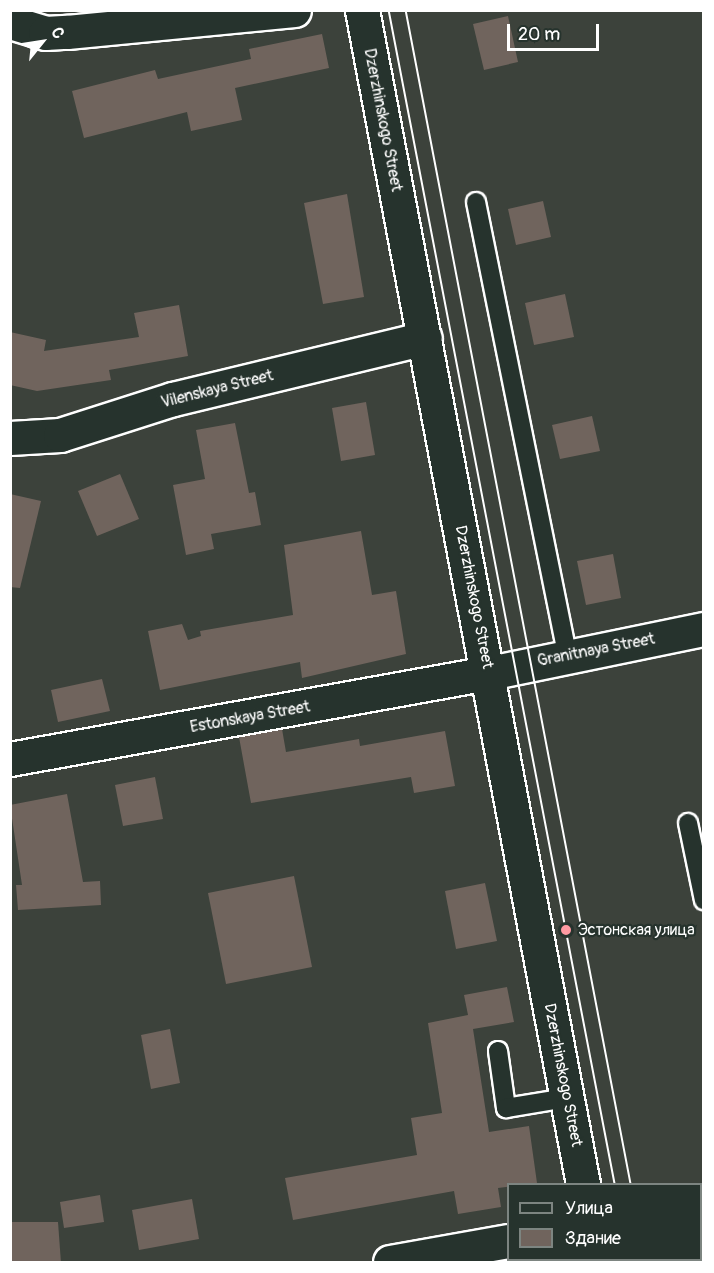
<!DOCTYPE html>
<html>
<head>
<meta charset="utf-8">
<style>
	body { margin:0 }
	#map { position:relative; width:714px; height:1273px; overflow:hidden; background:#3c423b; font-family:Pangolin,sans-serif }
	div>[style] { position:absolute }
	.building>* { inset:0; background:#70645d }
	.roads { filter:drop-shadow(2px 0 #fff) drop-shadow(-2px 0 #fff) drop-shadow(0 2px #fff) drop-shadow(0 -2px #fff) }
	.service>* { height:18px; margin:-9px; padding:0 9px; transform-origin:9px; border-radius:9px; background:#26332d }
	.minor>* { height:33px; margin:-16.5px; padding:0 16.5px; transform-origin:16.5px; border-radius:16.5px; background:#26332d }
	.tertiary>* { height:33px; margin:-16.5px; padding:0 16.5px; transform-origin:16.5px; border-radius:16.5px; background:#26332d }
	.secondary>* { height:33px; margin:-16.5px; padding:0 16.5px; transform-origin:16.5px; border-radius:16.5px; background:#26332d }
	.tram>* { height:1.5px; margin:-0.75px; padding:0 0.75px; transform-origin:0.75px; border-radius:0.75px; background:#fff }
	.dots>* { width:16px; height:16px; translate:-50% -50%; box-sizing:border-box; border:3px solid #26332d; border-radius:50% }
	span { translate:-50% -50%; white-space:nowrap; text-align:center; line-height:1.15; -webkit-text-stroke:4.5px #26332d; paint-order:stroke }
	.street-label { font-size:16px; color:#fff }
	.poi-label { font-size:16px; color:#fff }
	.left { translate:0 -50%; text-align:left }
	.frame { position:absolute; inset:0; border:12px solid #fff; pointer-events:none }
	.legend { position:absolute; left:507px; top:1183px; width:195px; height:78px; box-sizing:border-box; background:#26332d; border:2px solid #7d8581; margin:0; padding:8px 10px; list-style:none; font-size:18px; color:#fff }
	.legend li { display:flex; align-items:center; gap:12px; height:30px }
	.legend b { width:30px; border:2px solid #7d8581 }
	.north { position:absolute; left:12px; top:12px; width:60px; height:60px; -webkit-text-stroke:4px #26332d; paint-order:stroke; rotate:60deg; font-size:16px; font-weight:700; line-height:24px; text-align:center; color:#fff }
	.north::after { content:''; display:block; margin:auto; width:21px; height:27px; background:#fff; clip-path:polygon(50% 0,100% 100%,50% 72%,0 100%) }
	.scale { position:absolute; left:507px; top:24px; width:92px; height:27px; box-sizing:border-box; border:3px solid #fff; border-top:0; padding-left:8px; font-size:18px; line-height:21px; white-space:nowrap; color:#fff; -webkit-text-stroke:4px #26332d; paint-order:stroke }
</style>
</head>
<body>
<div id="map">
	<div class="building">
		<div style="clip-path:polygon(508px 16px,518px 62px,484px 70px,473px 24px)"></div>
		<div style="clip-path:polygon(322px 34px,329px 68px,235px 88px,242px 120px,191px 131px,187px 112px,84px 138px,72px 91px,155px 70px,158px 79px,251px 59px,249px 49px)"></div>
		<div style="clip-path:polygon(347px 194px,364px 297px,323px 304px,304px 203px)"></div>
		<div style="clip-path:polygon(543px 201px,551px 237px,516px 245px,508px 209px)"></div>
		<div style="clip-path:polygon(565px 294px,574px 337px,534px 345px,525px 303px)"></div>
		<div style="clip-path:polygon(179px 305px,188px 356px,109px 370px,111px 380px,37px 391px,10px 385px,10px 332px,46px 340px,44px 351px,139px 337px,134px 313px)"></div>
		<div style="clip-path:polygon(366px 402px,375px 455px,341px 461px,332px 408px)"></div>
		<div style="clip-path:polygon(592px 416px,600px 451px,560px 459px,552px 425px)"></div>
		<div style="clip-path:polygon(235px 423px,249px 493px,255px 492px,261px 525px,211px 534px,214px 549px,186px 555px,173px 485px,205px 479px,196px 430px)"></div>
		<div style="clip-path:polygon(120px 474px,139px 519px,97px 536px,78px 491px)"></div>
		<div style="clip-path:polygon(10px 494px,41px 501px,20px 588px,10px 587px)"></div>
		<div style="clip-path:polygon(361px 531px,372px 595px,396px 591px,406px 654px,302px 678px,300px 662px,160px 690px,148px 631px,182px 624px,188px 640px,201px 636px,200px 631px,293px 615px,284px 545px)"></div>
		<div style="clip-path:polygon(613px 554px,621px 598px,586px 605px,577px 561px)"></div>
		<div style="clip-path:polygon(102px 679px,110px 711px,58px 722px,51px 690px)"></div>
		<div style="clip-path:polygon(282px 729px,286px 752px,359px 739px,360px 746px,445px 731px,455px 786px,414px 793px,411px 777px,251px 803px,239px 737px)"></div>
		<div style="clip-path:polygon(155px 777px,163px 819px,123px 826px,115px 785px)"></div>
		<div style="clip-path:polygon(67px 794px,83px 882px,100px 881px,101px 905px,18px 910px,16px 885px,22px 885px,10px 805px)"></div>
		<div style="clip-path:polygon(294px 876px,312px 967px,226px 984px,208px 893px)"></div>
		<div style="clip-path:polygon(485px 883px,497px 941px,456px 949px,445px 891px)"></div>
		<div style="clip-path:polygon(507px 987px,514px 1022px,473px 1029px,489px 1132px,529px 1126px,537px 1183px,498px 1188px,501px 1207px,458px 1214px,454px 1191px,293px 1220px,285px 1178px,417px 1155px,411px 1118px,442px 1113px,428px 1023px,468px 1015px,464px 995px)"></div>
		<div style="clip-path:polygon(170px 1029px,180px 1083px,151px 1089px,141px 1035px)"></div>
		<div style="clip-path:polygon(100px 1195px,104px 1222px,64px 1228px,60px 1202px)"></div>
		<div style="clip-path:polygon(192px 1199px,199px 1239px,139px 1250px,132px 1210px)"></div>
		<div style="clip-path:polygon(10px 1222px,58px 1222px,61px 1263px,10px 1263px)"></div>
	</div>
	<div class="roads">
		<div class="service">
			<div style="left:476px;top:202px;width:461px;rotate:78.6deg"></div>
			<div style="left:688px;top:823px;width:79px;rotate:78.3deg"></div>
			<div style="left:498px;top:1051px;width:58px;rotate:82deg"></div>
			<div style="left:506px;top:1108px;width:62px;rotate:-9.3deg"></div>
		</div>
		<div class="minor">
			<div style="left:10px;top:22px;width:37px;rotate:17deg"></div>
			<div style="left:45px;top:33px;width:22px;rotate:-3deg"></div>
			<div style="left:67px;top:32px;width:228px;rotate:-5.5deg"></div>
			<div style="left:10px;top:438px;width:50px;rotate:-3.4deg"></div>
			<div style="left:60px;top:435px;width:119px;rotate:-17.7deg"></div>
			<div style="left:173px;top:399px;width:259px;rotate:-13.6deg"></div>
			<div style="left:10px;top:759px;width:487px;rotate:-10.2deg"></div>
			<div style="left:390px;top:1262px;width:120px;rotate:-10.1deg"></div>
		</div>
		<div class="tertiary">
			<div style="left:489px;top:673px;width:219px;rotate:-11.6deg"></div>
		</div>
		<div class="secondary">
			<div style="left:362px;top:10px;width:1195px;rotate:79.34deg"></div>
			<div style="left:598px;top:1260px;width:2px;rotate:90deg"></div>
		</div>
	</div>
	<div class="tram">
		<div style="left:389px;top:10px;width:1196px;rotate:79.1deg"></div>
		<div style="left:406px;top:10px;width:1195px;rotate:79.15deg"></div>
		<div style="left:629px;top:1260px;width:2px;rotate:63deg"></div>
		<div style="left:645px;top:1260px;width:2px;rotate:63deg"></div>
	</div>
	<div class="dots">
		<div style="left:566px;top:930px;background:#ff9aa2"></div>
	</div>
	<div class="street-label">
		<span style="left:383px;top:120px;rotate:79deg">Dzerzhinskogo Street</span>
		<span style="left:217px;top:389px;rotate:-14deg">Vilenskaya Street</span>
		<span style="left:474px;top:597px;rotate:79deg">Dzerzhinskogo Street</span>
		<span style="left:596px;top:650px;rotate:-11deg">Granitnaya Street</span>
		<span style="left:250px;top:717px;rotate:-10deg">Estonskaya Street</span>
		<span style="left:563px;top:1075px;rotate:79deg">Dzerzhinskogo Street</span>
	</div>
	<div class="poi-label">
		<span class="left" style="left:578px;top:930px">Эстонская улица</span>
	</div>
	<div class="frame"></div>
	<ul class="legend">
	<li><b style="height:8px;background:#26332d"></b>Улица</li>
	<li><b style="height:16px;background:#70645d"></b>Здание</li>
	</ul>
	<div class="north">С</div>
	<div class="scale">20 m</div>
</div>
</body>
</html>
